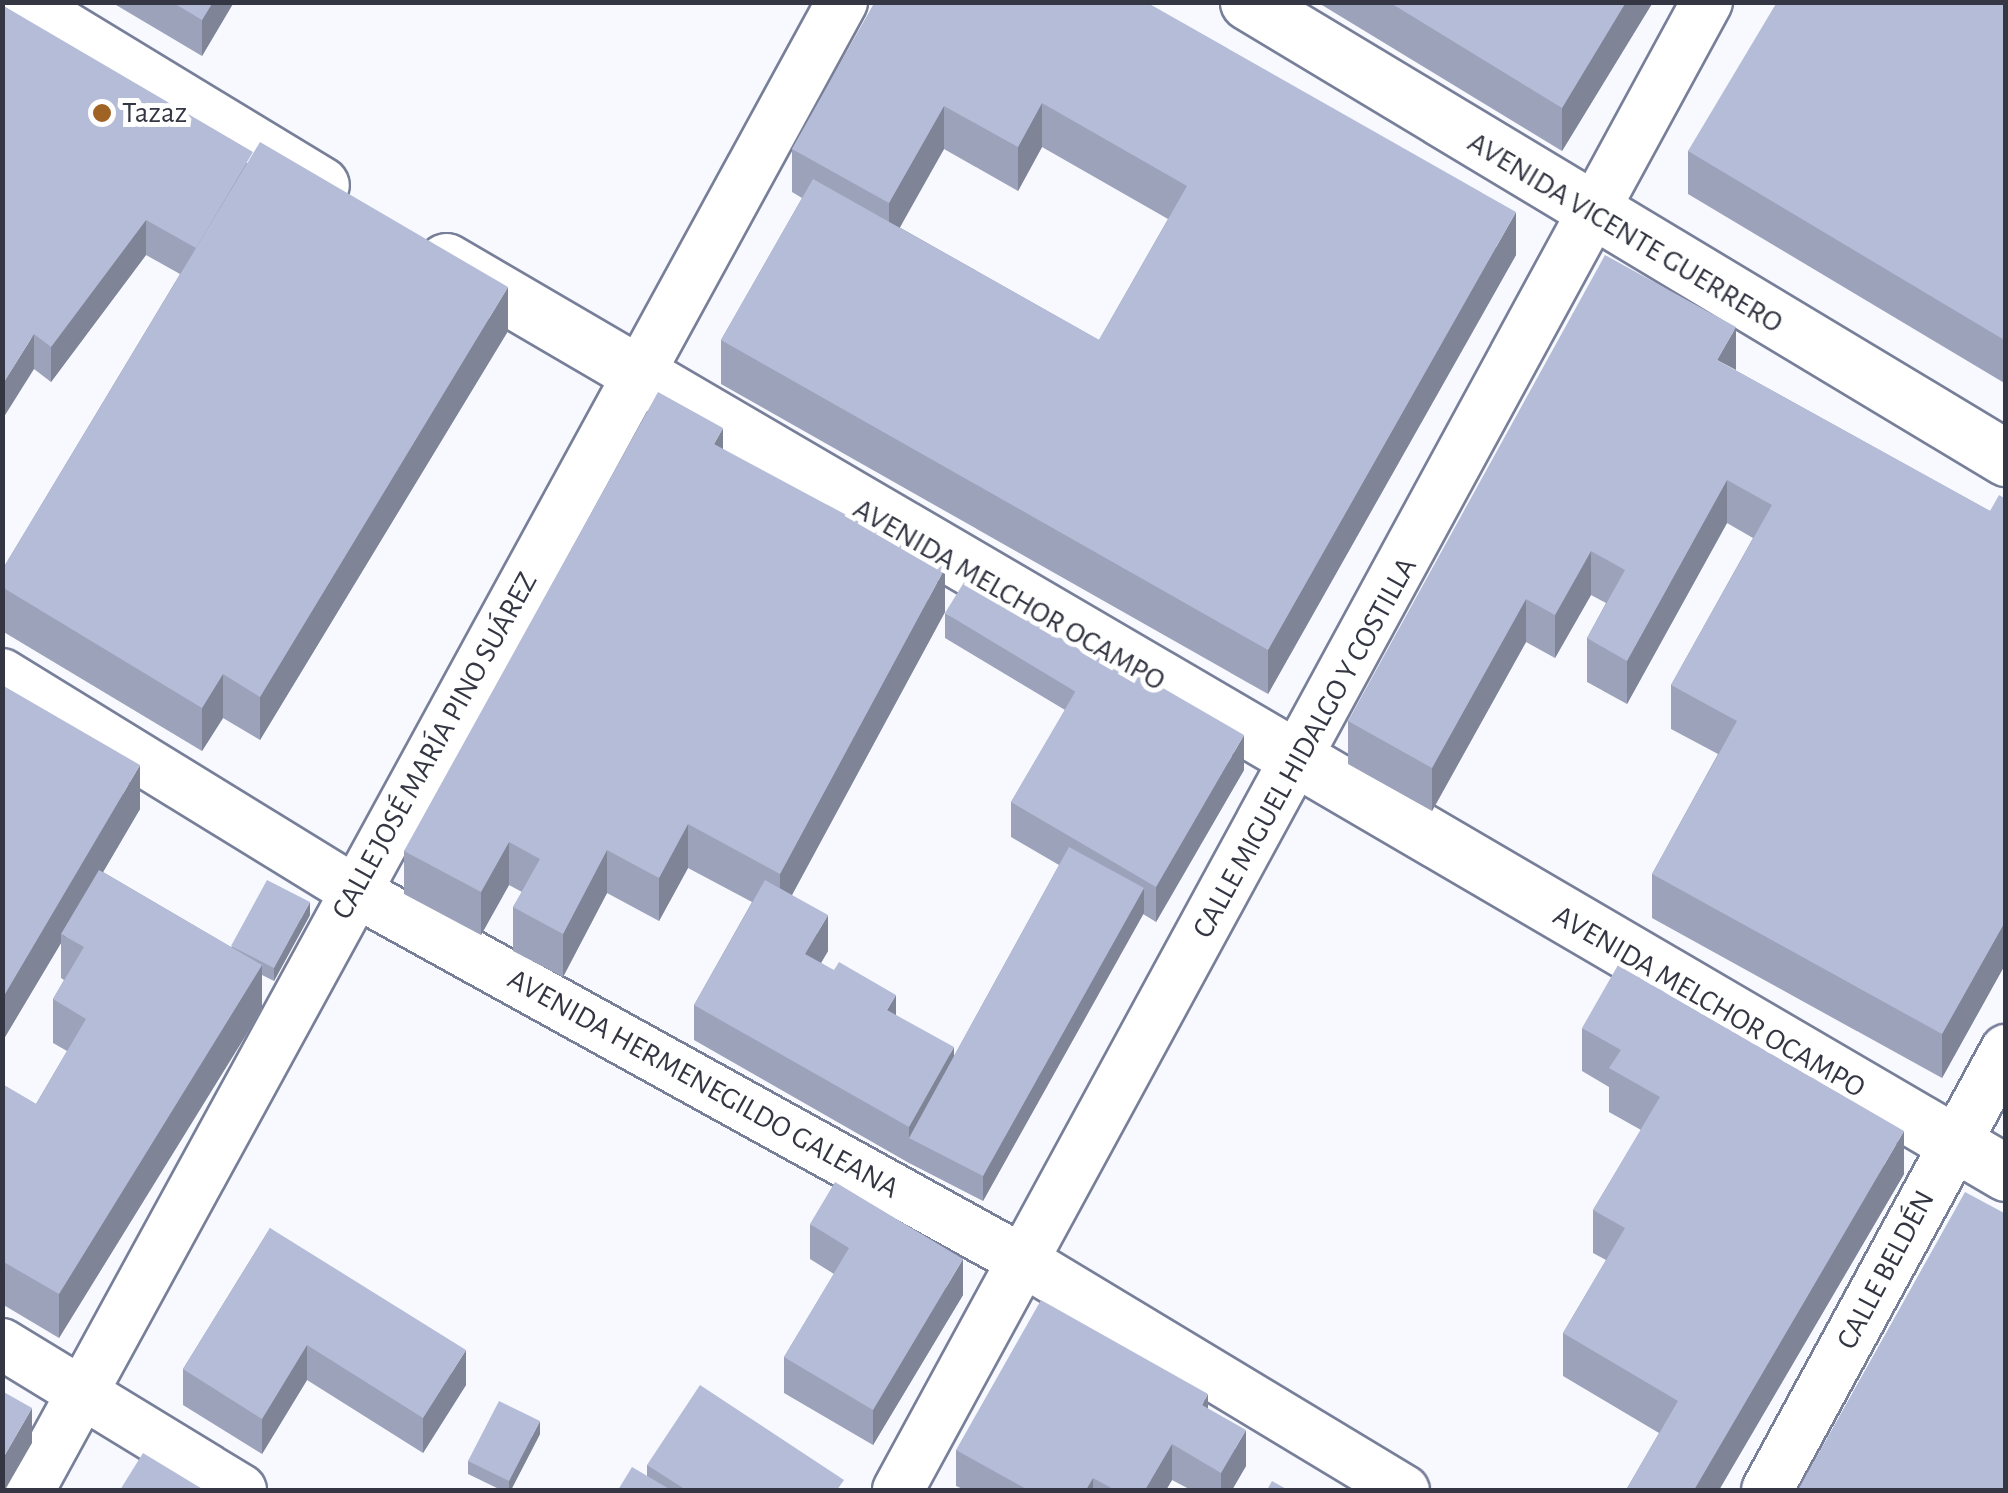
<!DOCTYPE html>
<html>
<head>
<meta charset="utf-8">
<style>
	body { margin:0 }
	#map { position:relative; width:2008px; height:1493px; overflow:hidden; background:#f7f9ff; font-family:"Alegreya Sans",sans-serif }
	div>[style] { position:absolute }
	.roads { filter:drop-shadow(2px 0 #787f99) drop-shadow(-2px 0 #787f99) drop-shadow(0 2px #787f99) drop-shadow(0 -2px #787f99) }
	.minor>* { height:50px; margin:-25px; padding:0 25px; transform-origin:25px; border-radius:25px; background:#fff }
	.tertiary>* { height:55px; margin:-27.5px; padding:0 27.5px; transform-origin:27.5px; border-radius:27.5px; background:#fff }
	.secondary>* { height:55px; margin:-27.5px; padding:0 27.5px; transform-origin:27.5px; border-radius:27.5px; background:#fff }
	.wall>* { inset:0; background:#9ca2ba }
	.shaded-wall>* { inset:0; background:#7f8497 }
	.building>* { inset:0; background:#b5bcd8 }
	.dots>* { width:28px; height:28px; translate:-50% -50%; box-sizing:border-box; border:5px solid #fff; border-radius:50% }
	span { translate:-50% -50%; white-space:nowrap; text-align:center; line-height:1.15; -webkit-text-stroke:10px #fff; paint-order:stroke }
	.poi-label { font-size:30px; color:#343743 }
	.left { translate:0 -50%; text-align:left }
	.street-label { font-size:30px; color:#343743 }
	.frame { position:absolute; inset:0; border:5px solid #343743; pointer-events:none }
</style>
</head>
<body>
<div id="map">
	<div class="roads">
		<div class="minor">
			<div style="left:2px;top:674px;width:416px;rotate:31.6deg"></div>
			<div style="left:356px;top:892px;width:761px;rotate:28.92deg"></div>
			<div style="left:1022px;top:1260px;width:446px;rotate:31.1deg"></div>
			<div style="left:2px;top:1344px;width:280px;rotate:31.4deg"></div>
			<div style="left:29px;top:1490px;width:1696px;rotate:-61.35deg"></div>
			<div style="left:898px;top:1490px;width:1694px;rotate:-61.47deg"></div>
			<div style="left:1767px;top:1490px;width:501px;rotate:-61.49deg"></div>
		</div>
		<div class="tertiary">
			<div style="left:20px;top:2px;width:352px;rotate:31.3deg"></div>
			<div style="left:446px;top:261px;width:1807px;rotate:30.31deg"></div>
		</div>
		<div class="secondary">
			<div style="left:1248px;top:2px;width:885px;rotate:31.03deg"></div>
		</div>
	</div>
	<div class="wall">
		<div style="clip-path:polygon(111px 2px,234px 2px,202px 56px)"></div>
		<div style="clip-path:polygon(evenodd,875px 2px,1516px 255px,1268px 694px,721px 384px,721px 340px,802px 198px,792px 192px,792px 149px,875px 2px,1042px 147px,1168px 219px,1099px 340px,899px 227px,944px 149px,1018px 191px,1042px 147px)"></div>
		<div style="clip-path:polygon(1317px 2px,1653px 2px,1562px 151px)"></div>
		<div style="clip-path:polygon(2006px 2px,2006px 384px,1688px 194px,1688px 151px)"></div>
		<div style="clip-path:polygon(2px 5px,508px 331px,260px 740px,223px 718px,202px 751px,2px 631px,2px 570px,180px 274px,146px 255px,51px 382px,34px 369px)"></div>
		<div style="clip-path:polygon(1735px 370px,1990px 511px,2006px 499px,2006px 963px,1942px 1078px,1652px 918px,1652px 874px,1718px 754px,1671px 729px,1671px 685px,1753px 538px,1727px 523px,1627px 704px,1587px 682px,1587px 638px,1606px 603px,1591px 595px,1555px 658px,1526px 642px,1432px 811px,1348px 764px,1348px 721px)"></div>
		<div style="clip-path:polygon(723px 449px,945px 612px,792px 895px,828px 951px,821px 963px,954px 1056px,1059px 865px,1011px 837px,1011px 802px,1065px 710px,945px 638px,945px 613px,1244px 770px,1156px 922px,1143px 914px,983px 1201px,909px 1163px,694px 1040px,694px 1005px,752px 902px,688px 868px,659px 921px,607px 893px,563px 977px,513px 951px,513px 907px,522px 892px,509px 885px,481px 935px,404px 894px,404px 851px)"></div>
		<div style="clip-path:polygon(2px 685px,140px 809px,103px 872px,231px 947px,310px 915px,274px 981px,262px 975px,262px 1009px,59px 1338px,2px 1304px,2px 1084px,36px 1104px,67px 1051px,53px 1043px,53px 999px,64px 980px,61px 978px,61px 943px,2px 1042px)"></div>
		<div style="clip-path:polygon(1582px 1028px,1904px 1174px,1719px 1490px,1626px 1490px,1659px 1433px,1563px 1376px,1563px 1333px,1606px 1260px,1593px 1253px,1593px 1210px,1641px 1130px,1609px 1112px,1609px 1087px,1582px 1071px)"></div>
		<div style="clip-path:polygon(810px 1224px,963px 1295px,873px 1445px,784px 1393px,784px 1357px,834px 1274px,810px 1259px)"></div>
		<div style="clip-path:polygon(270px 1228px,466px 1385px,423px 1453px,307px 1380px,262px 1454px,183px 1405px,183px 1369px)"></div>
		<div style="clip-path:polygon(1208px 1409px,1246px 1466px,1232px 1490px,1191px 1490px,1172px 1480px,1166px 1490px,965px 1490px,956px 1486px,956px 1450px)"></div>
		<div style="clip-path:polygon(540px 1434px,511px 1490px,501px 1490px,468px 1474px,468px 1461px)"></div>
		<div style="clip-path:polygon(647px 1465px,844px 1490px,618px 1490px,647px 1476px)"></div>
	</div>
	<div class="shaded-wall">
		<div style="clip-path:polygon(213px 2px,234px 2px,202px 56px,202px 20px)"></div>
		<div style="clip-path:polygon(1626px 2px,1653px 2px,1562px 151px,1562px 108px)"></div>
		<div style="clip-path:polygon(1042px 103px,1042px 147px,1018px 191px,1018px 147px)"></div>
		<div style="clip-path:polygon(944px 106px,944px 149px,889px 247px,889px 203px)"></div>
		<div style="clip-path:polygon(1516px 212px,1516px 255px,1268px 694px,1268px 650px)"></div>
		<div style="clip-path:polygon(146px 220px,146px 255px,51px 382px,51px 347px)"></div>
		<div style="clip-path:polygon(508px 287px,508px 331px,260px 740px,260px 697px)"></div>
		<div style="clip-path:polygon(1736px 327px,1736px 370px,1717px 360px)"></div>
		<div style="clip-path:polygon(34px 334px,34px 369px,2px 420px,2px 385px)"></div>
		<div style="clip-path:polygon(723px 428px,723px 471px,714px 444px)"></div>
		<div style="clip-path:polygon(1727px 480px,1727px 523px,1627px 704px,1627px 661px)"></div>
		<div style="clip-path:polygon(1591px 551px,1591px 595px,1555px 658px,1555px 615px)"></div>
		<div style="clip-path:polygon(945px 568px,945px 612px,780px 917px,780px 874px)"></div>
		<div style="clip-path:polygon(1526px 599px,1526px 642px,1432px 811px,1432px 768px)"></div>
		<div style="clip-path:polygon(223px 674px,223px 718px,202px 751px,202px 708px)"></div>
		<div style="clip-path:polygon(1244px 735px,1244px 770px,1156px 922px,1156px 887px)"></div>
		<div style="clip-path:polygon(140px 765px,140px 809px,65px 937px,61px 934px,61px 943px,2px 1042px,2px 999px)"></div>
		<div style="clip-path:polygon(688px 824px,688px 868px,659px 921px,659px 878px)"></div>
		<div style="clip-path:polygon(509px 842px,509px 885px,481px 935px,481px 892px)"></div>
		<div style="clip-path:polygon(607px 850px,607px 893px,563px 977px,563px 934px)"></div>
		<div style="clip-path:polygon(1144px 888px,1144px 913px,983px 1201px,983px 1176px)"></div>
		<div style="clip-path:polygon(310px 902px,310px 915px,274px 981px,274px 968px)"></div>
		<div style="clip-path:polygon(828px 915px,828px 951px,805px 990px,805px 954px)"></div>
		<div style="clip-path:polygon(2006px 920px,2006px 963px,1942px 1078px,1942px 1034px)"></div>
		<div style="clip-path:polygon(262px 965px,262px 1009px,59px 1338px,59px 1294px)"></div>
		<div style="clip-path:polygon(896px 995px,896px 1030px,887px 1010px)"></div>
		<div style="clip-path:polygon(954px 1047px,954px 1082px,909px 1138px,909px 1127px)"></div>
		<div style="clip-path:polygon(1904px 1131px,1904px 1174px,1719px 1490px,1694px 1490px)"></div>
		<div style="clip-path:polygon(963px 1259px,963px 1295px,873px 1445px,873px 1410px)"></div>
		<div style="clip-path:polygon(307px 1345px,307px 1380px,262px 1454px,262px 1419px)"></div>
		<div style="clip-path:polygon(466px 1350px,466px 1385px,423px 1453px,423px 1418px)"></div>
		<div style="clip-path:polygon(1208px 1394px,1208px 1430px,1202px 1405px)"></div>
		<div style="clip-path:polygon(32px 1408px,32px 1443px,5px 1490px,2px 1490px,2px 1460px)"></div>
		<div style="clip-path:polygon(540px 1421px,540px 1434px,511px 1490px,509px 1490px,509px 1481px)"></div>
		<div style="clip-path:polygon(1246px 1430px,1246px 1466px,1232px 1490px,1221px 1490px,1221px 1473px)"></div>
		<div style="clip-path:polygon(1172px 1444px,1172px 1480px,1166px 1490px,1145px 1490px)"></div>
		<div style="clip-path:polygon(1093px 1478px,1093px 1490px,1086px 1490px)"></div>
	</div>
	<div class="building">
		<div style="clip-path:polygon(172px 2px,213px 2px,202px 20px)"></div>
		<div style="clip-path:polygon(875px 2px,1146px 2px,1516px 212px,1268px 650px,721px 340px,813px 179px,1099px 340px,1187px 186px,1042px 103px,1018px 147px,944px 106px,889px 203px,792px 149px)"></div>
		<div style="clip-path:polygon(1389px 2px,1626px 2px,1562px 108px)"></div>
		<div style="clip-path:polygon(1777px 2px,2006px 2px,2006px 341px,1688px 151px)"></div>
		<div style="clip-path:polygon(2px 5px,253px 152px,196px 248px,146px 220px,51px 347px,34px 334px,2px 385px)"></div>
		<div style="clip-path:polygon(260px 142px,508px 287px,260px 697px,223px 674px,202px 708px,2px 587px,2px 570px)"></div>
		<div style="clip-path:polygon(1605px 255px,1736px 327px,1717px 360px,1990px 511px,1999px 495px,2006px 499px,2006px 920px,1942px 1034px,1652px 874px,1737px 721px,1671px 685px,1772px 505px,1727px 480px,1627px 661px,1587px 638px,1625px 570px,1591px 551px,1555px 615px,1526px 599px,1432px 768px,1348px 721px)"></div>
		<div style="clip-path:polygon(658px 392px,723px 428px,714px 444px,945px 568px,780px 874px,688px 824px,659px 878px,607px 850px,563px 934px,513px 907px,540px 859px,509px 842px,481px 892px,404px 851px)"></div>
		<div style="clip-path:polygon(966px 579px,1095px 659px,1076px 692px,945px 613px)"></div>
		<div style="clip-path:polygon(1099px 651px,1244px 735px,1156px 887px,1011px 802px)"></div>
		<div style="clip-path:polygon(2px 685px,140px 765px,2px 999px)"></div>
		<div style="clip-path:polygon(1069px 847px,1144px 888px,983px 1176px,909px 1138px)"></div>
		<div style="clip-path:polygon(99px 870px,262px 965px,59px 1294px,2px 1261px,2px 1084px,36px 1104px,86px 1019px,53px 999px,84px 947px,61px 934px)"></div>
		<div style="clip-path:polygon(267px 880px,310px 902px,274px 968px,231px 946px)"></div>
		<div style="clip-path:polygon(765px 880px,828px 915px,805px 954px,834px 970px,839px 962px,896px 995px,887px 1010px,954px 1047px,909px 1127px,694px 1005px)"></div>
		<div style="clip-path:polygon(1618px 965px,1904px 1131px,1694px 1490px,1626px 1490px,1678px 1401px,1563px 1333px,1625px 1228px,1593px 1210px,1660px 1097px,1609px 1068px,1621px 1050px,1582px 1028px)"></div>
		<div style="clip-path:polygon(835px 1182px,963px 1259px,873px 1410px,784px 1357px,849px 1248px,810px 1224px)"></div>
		<div style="clip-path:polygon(1965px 1192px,2006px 1214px,2006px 1490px,1798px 1490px)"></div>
		<div style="clip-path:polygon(270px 1228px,466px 1350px,423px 1418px,307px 1345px,262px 1419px,183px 1369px)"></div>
		<div style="clip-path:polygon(1041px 1300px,1208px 1394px,1202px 1405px,1246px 1430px,1221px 1473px,1172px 1444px,1145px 1490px,1115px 1490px,1093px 1478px,1086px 1490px,1028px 1490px,956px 1450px)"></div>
		<div style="clip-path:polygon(700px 1385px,844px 1480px,837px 1490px,686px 1490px,647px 1465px)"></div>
		<div style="clip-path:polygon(2px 1391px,32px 1408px,2px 1460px)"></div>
		<div style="clip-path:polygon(499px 1401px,540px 1421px,509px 1481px,468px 1461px)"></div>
		<div style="clip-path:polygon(143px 1453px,204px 1490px,120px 1490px)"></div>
		<div style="clip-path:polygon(632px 1467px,671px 1490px,618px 1490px)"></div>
		<div style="clip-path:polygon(1272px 1481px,1288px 1490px,1267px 1490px)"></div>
	</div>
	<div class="dots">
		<div style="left:102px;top:113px;background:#9f6425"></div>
	</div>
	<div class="poi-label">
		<span class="left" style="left:122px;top:113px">Tazaz</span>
	</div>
	<div class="street-label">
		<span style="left:1625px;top:233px;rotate:31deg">AVENIDA VICENTE GUERRERO</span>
		<span style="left:1009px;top:595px;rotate:30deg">AVENIDA MELCHOR OCAMPO</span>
		<span style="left:435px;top:746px;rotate:-61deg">CALLE JOSÉ MARÍA PINO SUÁREZ</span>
		<span style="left:1305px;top:748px;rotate:-61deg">CALLE MIGUEL HIDALGO Y COSTILLA</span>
		<span style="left:1709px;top:1002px;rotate:30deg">AVENIDA MELCHOR OCAMPO</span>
		<span style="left:703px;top:1084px;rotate:29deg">AVENIDA HERMENEGILDO GALEANA</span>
		<span style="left:1886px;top:1270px;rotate:-62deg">CALLE BELDÉN</span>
	</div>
	<div class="frame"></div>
</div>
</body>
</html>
